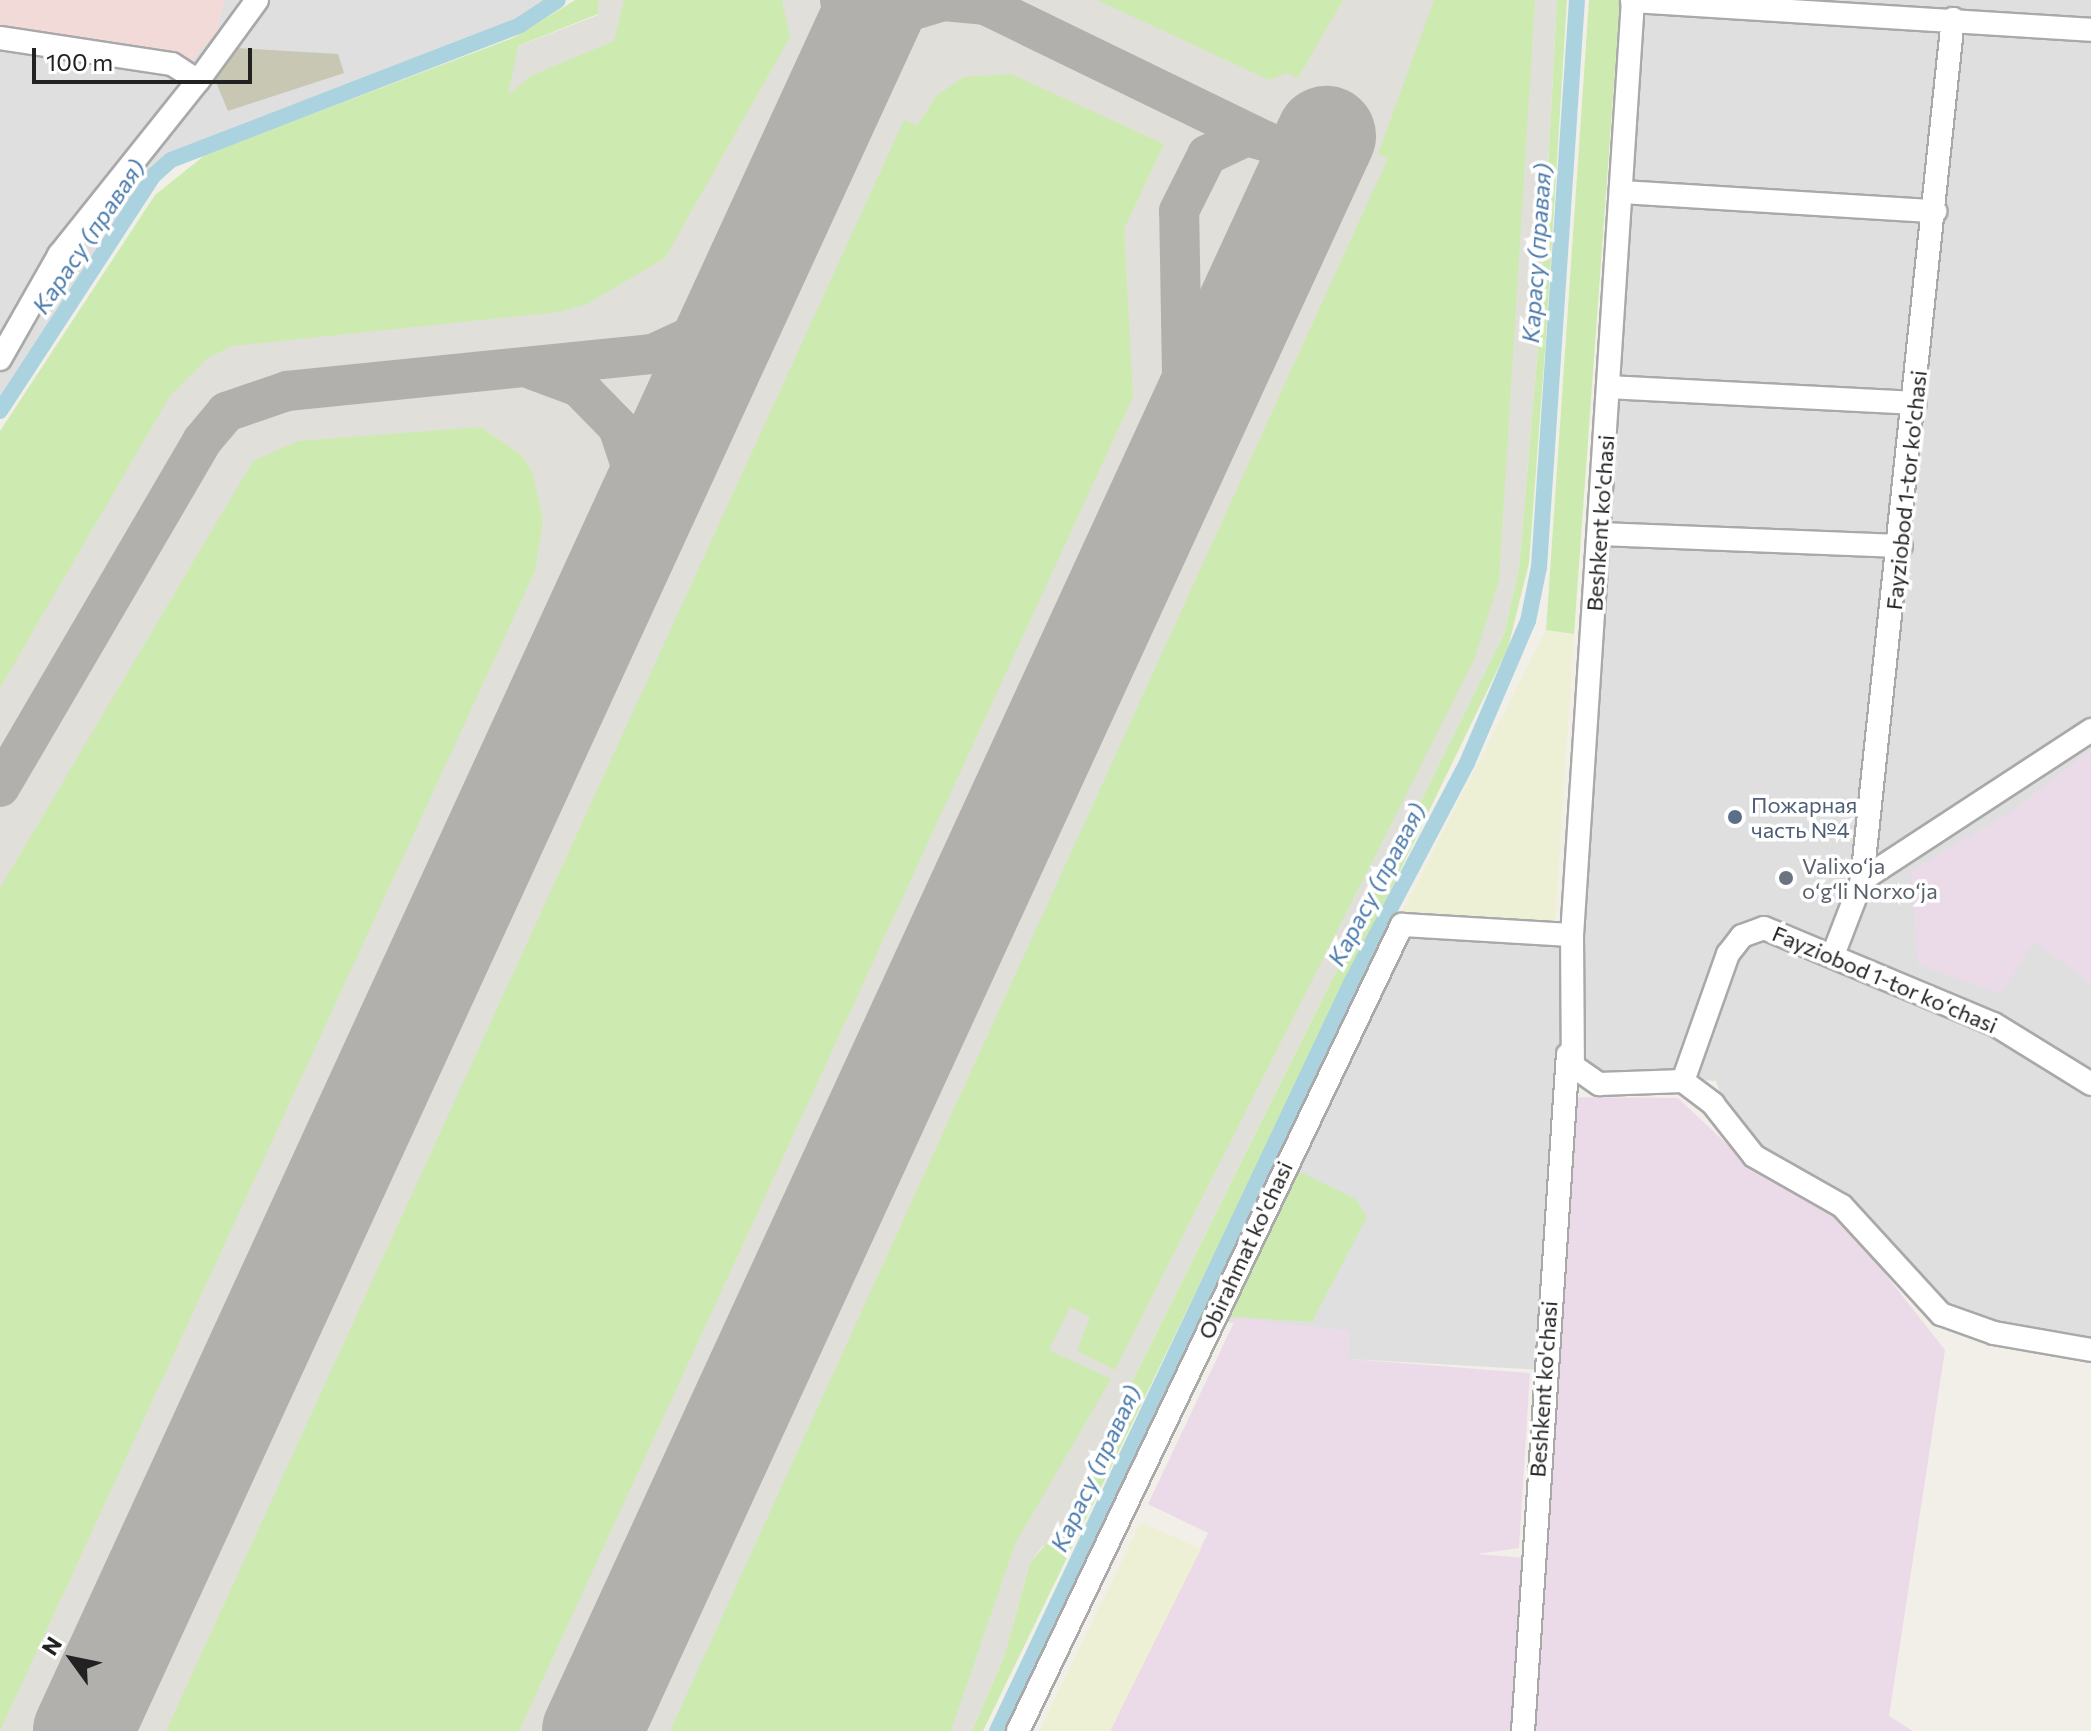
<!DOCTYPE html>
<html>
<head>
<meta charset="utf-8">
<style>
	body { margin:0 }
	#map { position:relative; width:2091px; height:1731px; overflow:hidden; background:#f2efe9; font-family:Commissioner,sans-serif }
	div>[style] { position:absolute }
	.residential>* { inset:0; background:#e0dfdf }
	.commercial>* { inset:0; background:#f2dad9 }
	.industrial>* { inset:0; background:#ebdbe8 }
	.airport>* { inset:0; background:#e1dfda }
	.construction>* { inset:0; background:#c7c7b4 }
	.farmland>* { inset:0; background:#eef0d5 }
	.grass>* { inset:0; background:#cdebb0 }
	.canal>* { height:16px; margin:-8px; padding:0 8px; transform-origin:8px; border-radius:8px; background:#aad3df }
	.taxiway>* { height:40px; margin:-20px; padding:0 20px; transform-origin:20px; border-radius:20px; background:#b1b0ac }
	.runway>* { height:100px; margin:-50px; padding:0 50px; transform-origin:50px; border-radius:50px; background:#b1b0ac }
	.roads { filter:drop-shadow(2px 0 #a9a9a9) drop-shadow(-2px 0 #a9a9a9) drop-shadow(0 2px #a9a9a9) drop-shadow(0 -2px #a9a9a9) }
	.minor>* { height:22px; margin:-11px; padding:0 11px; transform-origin:11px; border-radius:11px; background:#fff }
	.dots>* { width:22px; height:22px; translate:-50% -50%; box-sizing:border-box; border:4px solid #fff; border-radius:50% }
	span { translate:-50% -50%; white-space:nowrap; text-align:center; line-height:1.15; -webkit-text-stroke:7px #fff; paint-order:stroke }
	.street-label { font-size:22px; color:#222 }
	.service-label { font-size:22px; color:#4e5e75 }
	.left { translate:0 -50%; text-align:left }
	.worship-label { font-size:22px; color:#5b616d }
	.water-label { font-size:24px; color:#4a7aab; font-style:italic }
	.north { position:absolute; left:32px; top:1619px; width:80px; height:80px; -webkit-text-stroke:6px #fff; paint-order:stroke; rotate:303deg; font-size:22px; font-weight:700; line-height:32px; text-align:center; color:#222 }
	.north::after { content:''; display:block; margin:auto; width:28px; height:36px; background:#222; clip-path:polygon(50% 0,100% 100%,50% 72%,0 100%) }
	.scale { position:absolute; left:32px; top:48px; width:220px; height:36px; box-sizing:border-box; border:4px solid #222; border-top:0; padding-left:10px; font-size:24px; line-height:28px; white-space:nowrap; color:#222; -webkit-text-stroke:6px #fff; paint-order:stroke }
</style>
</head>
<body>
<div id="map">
	<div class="residential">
		<div style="clip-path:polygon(0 0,558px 0,520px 25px,171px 160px,152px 176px,0 411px)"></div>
		<div style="clip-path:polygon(1633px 0,2091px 0,2091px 1350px,1962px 1324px,1879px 1246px,1735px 1135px,1716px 1081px,1576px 1072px,1543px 1370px,1349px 1359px,1349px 1331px,1212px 1321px,1402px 925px,1571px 935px)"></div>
	</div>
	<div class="commercial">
		<div style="clip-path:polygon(0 0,224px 0,218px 30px,192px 60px,0 29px)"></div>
	</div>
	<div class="industrial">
		<div style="clip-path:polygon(2091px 750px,2091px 983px,2034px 942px,2000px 994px,1918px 964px,1911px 871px,2012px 811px)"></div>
		<div style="clip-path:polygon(1556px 1097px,1678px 1098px,1744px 1160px,1828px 1201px,1945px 1350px,1889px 1716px,1913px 1731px,1110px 1731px,1208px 1533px,1148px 1504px,1236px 1318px,1350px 1331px,1349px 1359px,1530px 1373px,1519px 1548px,1477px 1554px,1527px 1558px)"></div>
	</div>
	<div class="airport">
		<div style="clip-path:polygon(599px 0,1557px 0,1539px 336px,1519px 568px,1504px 634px,1100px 1446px,1064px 1546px,1043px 1546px,1030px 1563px,1004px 1657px,972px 1731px,0 1731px,0 459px,242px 154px,598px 15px)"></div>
	</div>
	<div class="construction">
		<div style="clip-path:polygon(236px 48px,338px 54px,344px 73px,228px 111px,213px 75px)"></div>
	</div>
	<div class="farmland">
		<div style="clip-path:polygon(1546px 630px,1574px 634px,1555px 925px,1402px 912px)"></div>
		<div style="clip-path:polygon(1141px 1522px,1201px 1549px,1110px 1731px,1039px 1731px)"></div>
	</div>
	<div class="grass">
		<div style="clip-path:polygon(575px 0,599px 0,598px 14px,518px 46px,508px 95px,531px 76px,614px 41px,624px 0,782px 0,790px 37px,665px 258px,587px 304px,559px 312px,232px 346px,208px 358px,170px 396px,0 688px,0 431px,155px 195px,205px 155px,515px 37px)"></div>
		<div style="clip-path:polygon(1097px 0,1343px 0,1298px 78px,1287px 73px,1269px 80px)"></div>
		<div style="clip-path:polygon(1434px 0,1535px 0,1499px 580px,1475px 658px,1115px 1370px,1077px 1351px,1090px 1317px,1070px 1307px,1049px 1350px,1111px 1379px,1015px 1544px,951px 1731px,670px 1731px,1388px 158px,1378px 154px)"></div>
		<div style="clip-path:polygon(1557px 0,1567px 0,1546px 337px,1529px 563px,1508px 648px,983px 1731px,972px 1731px,1004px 1657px,1030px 1563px,1046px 1544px,1064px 1546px,1100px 1446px,1504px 634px,1519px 568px,1539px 336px)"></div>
		<div style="clip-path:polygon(1589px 0,1620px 0,1574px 634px,1546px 630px)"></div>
		<div style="clip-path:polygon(1011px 74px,1164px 144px,1124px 229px,1133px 397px,519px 1731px,166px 1731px,904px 120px,917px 126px,937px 95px,964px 77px)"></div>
		<div style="clip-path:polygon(480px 427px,522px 455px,533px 474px,543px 521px,535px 571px,0 1731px,0 888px,253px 461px,298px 441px)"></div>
		<div style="clip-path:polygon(1292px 1168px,1356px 1199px,1367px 1217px,1312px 1322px,1222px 1316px)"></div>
	</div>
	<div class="canal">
		<div style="left:0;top:411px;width:280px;rotate:-56.9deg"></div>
		<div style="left:153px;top:176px;width:24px;rotate:-42deg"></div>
		<div style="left:171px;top:160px;width:374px;rotate:-21.1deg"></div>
		<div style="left:520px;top:25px;width:45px;rotate:-33.3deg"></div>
		<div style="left:997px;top:1731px;width:828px;rotate:-64.67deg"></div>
		<div style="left:1351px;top:983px;width:249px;rotate:-62.2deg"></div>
		<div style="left:1467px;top:763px;width:155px;rotate:-66.8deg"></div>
		<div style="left:1528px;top:621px;width:55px;rotate:-78.5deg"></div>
		<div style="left:1539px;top:567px;width:568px;rotate:-86.17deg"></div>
	</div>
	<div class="taxiway">
		<div style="left:840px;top:0;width:35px;rotate:75deg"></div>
		<div style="left:849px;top:34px;width:39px;rotate:97deg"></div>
		<div style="left:975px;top:0;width:323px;rotate:25.9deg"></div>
		<div style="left:842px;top:81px;width:47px;rotate:-59deg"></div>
		<div style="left:866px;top:41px;width:43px;rotate:-38.5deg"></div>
		<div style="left:900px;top:14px;width:46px;rotate:-16.5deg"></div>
		<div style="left:944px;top:1px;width:40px;rotate:5.7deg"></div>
		<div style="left:533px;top:370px;width:49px;rotate:20.3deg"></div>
		<div style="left:579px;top:387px;width:56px;rotate:45.7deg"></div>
		<div style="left:618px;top:427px;width:60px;rotate:71.6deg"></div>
		<div style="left:637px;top:484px;width:62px;rotate:98.4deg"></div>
		<div style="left:1174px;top:465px;width:34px;rotate:-75deg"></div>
		<div style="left:1183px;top:432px;width:221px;rotate:-91deg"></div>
		<div style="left:1179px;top:211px;width:63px;rotate:-63.4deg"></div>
		<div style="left:1207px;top:155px;width:44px;rotate:-25.4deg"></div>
		<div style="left:1247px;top:136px;width:46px;rotate:16.5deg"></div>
		<div style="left:1291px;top:149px;width:44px;rotate:58.8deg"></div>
		<div style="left:1314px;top:187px;width:43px;rotate:99.5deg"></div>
		<div style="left:1307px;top:229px;width:62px;rotate:135deg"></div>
		<div style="left:0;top:787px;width:401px;rotate:-59.7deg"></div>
		<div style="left:202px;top:441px;width:38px;rotate:-50deg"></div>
		<div style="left:226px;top:412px;width:65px;rotate:-19deg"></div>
		<div style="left:287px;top:391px;width:368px;rotate:-5.8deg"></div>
		<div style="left:653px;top:354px;width:62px;rotate:-24.9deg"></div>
		<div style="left:709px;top:328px;width:79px;rotate:-52.7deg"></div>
	</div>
	<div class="runway">
		<div style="left:83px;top:1731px;width:1905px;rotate:-65.3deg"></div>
		<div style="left:592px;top:1731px;width:1756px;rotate:-65.29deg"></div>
	</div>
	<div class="roads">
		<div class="minor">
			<div style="left:1633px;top:0;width:937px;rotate:93.73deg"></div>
			<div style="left:1572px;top:935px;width:131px;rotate:89.6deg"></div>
			<div style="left:1573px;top:1066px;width:32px;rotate:35deg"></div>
			<div style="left:1599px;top:1084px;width:84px;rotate:-2deg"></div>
			<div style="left:1683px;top:1081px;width:135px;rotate:-70.5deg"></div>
			<div style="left:1728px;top:954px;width:23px;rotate:-52deg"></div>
			<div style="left:1742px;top:936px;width:23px;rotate:-20deg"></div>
			<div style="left:1764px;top:928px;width:249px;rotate:22.7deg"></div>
			<div style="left:1994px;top:1024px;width:114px;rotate:31.7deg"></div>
			<div style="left:1632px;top:1px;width:460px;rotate:3.6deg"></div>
			<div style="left:0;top:38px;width:174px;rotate:8.6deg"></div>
			<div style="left:172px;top:64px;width:31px;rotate:33deg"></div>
			<div style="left:198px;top:81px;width:100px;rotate:-53.9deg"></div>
			<div style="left:1621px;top:192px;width:315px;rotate:3.5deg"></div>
			<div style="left:0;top:359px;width:120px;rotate:-60.4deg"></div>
			<div style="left:59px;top:255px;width:223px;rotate:-51.4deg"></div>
			<div style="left:1609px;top:387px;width:306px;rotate:3deg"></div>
			<div style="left:1599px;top:534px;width:302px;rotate:2.3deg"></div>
			<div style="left:1862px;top:880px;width:274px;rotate:-33.2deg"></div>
			<div style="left:1833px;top:955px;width:80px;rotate:-68.9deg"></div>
			<div style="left:1862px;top:880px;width:866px;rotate:-83.97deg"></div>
			<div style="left:1683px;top:1081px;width:38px;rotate:37deg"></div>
			<div style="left:1713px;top:1104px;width:66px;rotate:51.7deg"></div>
			<div style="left:1754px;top:1156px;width:101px;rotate:29.6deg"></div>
			<div style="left:1842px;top:1206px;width:147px;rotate:47.5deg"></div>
			<div style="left:1941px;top:1314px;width:56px;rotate:19.7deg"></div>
			<div style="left:1994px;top:1333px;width:98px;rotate:9.9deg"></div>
			<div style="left:1018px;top:1731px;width:893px;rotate:-64.53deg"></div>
			<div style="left:1402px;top:925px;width:170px;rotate:3.4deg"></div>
			<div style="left:1523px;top:1731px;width:678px;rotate:-86.2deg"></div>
		</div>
	</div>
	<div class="dots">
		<div style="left:1735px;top:817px;background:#5c6f8a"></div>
		<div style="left:1786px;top:878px;background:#6b7280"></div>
	</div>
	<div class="street-label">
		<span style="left:1906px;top:490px;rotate:-84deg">Fayziobod 1-tor ko'chasi</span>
		<span style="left:1600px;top:523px;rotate:-86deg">Beshkent ko'chasi</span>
		<span style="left:1885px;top:979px;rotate:23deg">Fayziobod 1-tor koʻchasi</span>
		<span style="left:1245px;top:1250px;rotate:-65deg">Obirahmat ko'chasi</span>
		<span style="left:1543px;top:1389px;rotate:-86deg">Beshkent ko'chasi</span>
	</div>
	<div class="service-label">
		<span class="left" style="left:1751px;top:817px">Пожарная<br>часть №4</span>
	</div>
	<div class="worship-label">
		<span class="left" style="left:1802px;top:878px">Valixoʻja<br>oʻgʻli Norxoʻja</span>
	</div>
	<div class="water-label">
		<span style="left:88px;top:236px;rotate:-56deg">Карасу (правая)</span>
		<span style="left:1536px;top:253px;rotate:-86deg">Карасу (правая)</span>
		<span style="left:1376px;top:884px;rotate:-62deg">Карасу (правая)</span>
		<span style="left:1095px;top:1468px;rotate:-65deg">Карасу (правая)</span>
	</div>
	<div class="north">N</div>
	<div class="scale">100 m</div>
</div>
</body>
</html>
